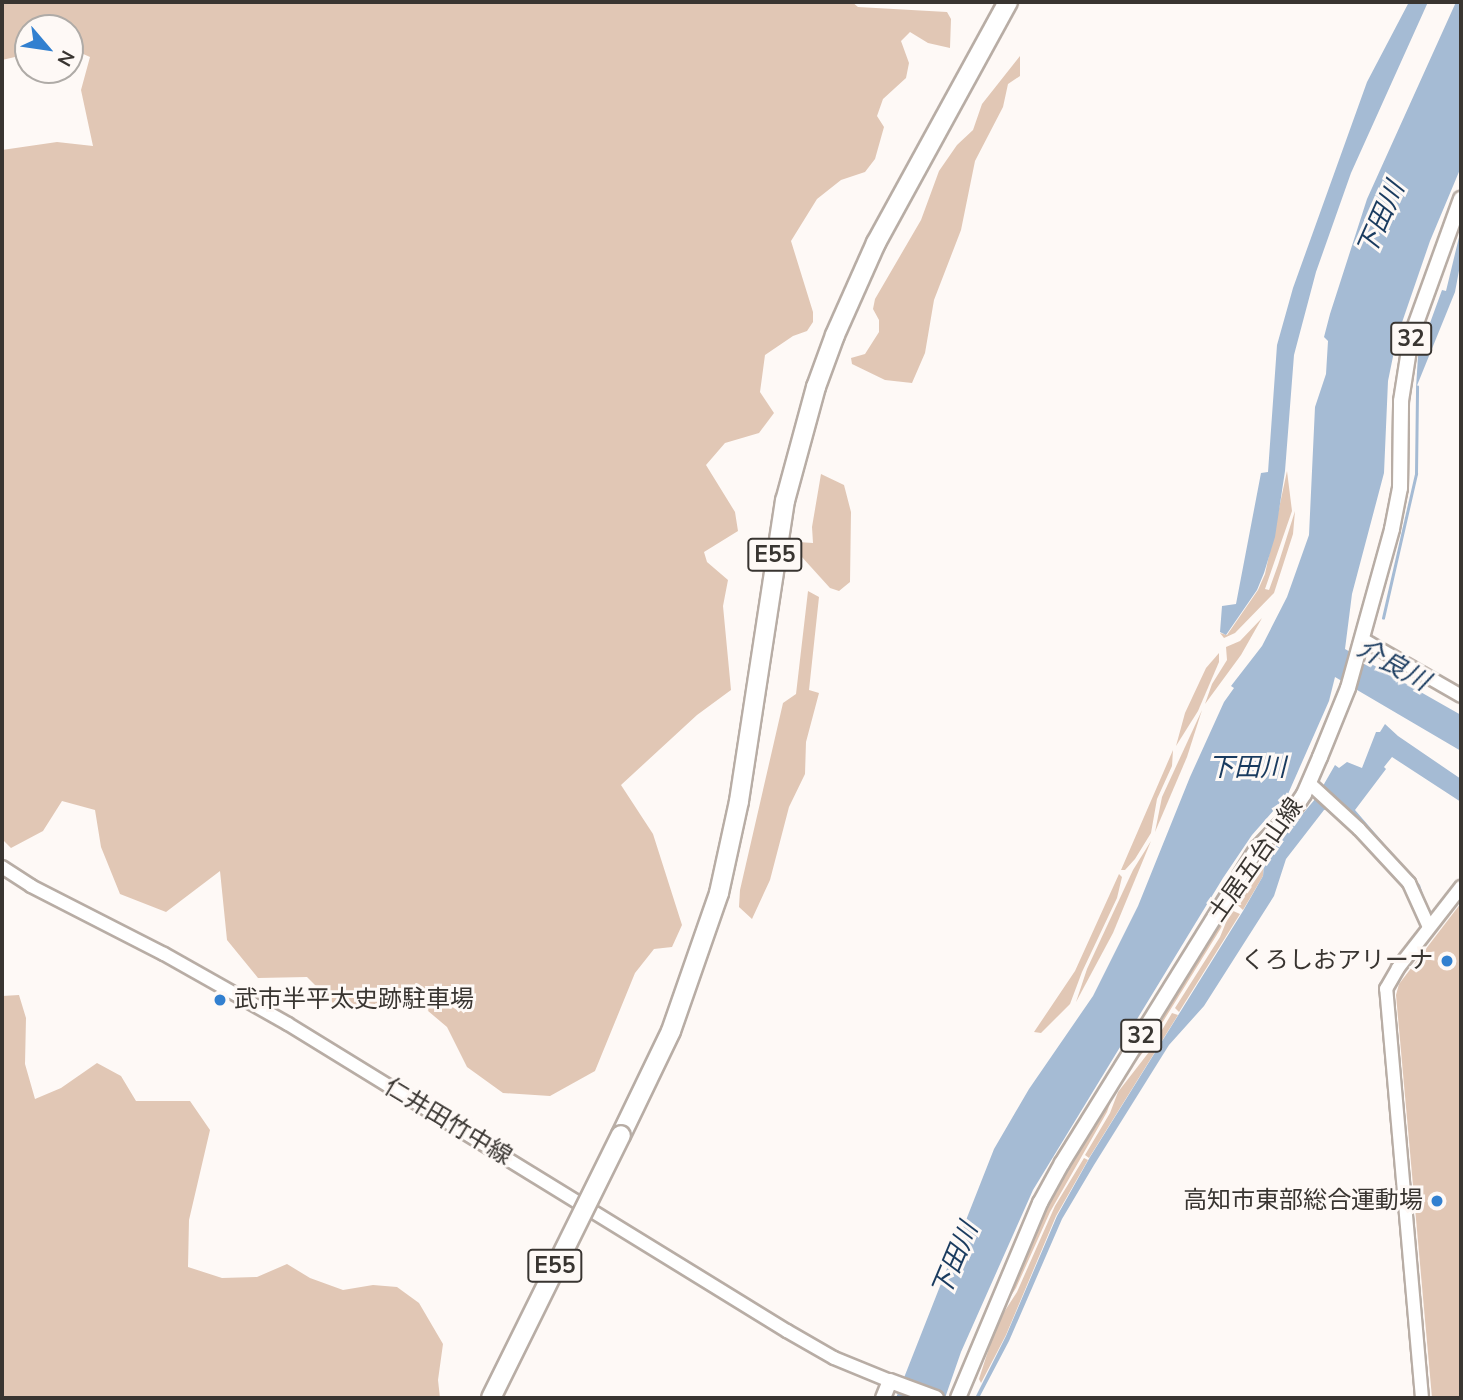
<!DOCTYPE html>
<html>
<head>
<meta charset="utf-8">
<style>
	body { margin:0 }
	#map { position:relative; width:1463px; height:1400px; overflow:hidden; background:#fef9f6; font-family:"Nunito Sans","Noto Sans JP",sans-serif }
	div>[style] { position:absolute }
	.green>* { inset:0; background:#e1c7b5 }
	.water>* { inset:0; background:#a5bbd4 }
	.stream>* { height:2.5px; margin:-1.25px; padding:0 1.25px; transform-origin:1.25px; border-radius:1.25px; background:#a5bbd4 }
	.roads { filter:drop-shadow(2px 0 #b8ada5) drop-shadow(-2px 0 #b8ada5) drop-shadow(0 2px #b8ada5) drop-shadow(0 -2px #b8ada5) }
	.tertiary>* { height:12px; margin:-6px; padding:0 6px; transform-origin:6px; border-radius:6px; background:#fff }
	.secondary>* { height:12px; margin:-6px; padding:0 6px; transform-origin:6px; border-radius:6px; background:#fff }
	.primary>* { height:14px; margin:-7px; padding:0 7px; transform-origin:7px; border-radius:7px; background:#fff }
	.motorway>* { height:18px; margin:-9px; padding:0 9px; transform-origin:9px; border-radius:9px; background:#fff }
	.bridges { filter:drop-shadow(2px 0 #b8ada5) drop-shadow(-2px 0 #b8ada5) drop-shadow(0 2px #b8ada5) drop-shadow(0 -2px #b8ada5) }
	.motorway-bridge>* { height:18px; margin:-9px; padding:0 9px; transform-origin:9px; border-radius:9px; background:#fff }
	.dots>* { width:19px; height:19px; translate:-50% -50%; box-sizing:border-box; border:4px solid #fef9f6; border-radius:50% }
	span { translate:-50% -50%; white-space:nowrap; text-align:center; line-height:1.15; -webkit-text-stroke:6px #fef9f6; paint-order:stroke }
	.shield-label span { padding:2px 5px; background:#fef9f6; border:2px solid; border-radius:5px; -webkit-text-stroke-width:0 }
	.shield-label { font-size:23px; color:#393531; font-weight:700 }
	.street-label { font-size:24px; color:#393531 }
	.poi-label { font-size:24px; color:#393531 }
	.right { translate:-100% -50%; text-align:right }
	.left { translate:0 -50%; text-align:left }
	.water-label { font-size:26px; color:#1a3b5f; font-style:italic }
	.frame { position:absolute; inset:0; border:4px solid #393531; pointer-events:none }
	.north { position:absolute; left:14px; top:14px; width:70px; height:70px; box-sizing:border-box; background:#fef9f6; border:2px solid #afaba7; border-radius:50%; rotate:119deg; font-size:19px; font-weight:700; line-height:28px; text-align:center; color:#393531 }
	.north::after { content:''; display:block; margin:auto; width:24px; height:32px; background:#3280d0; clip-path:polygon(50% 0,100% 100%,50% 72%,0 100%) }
</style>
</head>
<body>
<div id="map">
	<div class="green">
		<div style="clip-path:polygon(2px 2px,852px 2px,858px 7px,947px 12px,951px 19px,950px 48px,928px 43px,910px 32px,901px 41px,909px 63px,906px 78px,883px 99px,877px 116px,884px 127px,875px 159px,865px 172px,841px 180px,817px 199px,791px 241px,813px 312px,813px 322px,807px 331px,793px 336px,765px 355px,760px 392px,774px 413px,759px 433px,725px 443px,706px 465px,735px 512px,738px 531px,704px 552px,707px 562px,728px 580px,723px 606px,731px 690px,697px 715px,621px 785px,653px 834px,682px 925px,672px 947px,654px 949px,635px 973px,595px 1071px,550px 1096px,503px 1093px,467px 1067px,447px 1027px,421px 1005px,371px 1004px,357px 1010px,333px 1003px,307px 977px,258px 978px,227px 940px,220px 871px,166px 912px,120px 894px,101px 847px,95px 810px,62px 801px,43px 831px,11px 848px,2px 839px,2px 150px,57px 142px,93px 146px,81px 90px,90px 57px,70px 48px,70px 28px,28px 28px,28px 54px,2px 60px)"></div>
		<div style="clip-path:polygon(1020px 56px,1020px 76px,1008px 84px,1003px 107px,975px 161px,961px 230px,934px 300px,925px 353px,912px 383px,885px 380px,852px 364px,851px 358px,865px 354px,879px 332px,879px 320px,873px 309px,875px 299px,921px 220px,939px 171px,957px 145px,973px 130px,982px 104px)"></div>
		<div style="clip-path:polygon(1287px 471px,1292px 511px,1265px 589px,1269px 590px,1278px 565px,1295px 511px,1293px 534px,1274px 593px,1235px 633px,1224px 638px,1220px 633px,1227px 635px,1258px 590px,1265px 574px)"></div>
		<div style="clip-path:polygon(821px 474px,844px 485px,851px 512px,850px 582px,839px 591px,830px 588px,801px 556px,798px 542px,813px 543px,812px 527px)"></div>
		<div style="clip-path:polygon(808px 591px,819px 597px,809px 690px,819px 693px,806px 742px,805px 774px,789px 807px,770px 880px,752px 919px,739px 907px,740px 890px,783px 703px,796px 694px)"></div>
		<div style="clip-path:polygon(1262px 618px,1241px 655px,1205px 704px,1212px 684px,1227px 660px,1226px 647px,1240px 641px)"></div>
		<div style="clip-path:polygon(1219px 653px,1219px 662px,1198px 711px,1176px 746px,1185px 713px,1206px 668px)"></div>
		<div style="clip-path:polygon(1202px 710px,1187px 757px,1155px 832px,1162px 797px)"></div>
		<div style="clip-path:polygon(1173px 750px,1172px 766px,1157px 799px,1151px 833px,1135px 859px,1125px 870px,1121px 870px)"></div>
		<div style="clip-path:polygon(1307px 801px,1307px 808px,1273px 848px,1264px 865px,1263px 876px,1243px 910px,1232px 900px,1265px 849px)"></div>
		<div style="clip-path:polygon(1151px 841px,1113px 933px,1076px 1002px,1087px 969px,1133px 870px)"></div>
		<div style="clip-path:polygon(1119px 874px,1122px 877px,1117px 898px,1082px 972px,1070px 1004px,1041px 1033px,1034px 1032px,1075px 971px)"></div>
		<div style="clip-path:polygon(1461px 903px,1461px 1398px,1432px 1398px,1396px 995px,1399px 984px)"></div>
		<div style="clip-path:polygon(1228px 908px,1221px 928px,1146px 1049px,1124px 1074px)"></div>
		<div style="clip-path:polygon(1231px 910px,1240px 914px,1179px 1012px,1175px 1008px,1220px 937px)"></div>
		<div style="clip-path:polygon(19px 995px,26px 1018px,25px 1064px,35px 1099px,61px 1088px,97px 1063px,121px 1076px,136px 1101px,190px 1101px,210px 1130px,189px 1220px,188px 1267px,222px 1278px,257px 1277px,287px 1264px,310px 1278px,343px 1290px,373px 1285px,397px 1287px,419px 1303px,443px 1344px,438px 1380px,440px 1398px,2px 1398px,2px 996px)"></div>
		<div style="clip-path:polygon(1172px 1013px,1178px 1015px,1089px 1158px,1085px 1155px,1110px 1113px,1118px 1092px,1149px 1052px)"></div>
		<div style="clip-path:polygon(1115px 1089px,1107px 1112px,1050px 1212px,1016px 1288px,995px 1321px,1053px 1190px)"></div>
		<div style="clip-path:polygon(1084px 1158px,1088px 1160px,1056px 1216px,1006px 1335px,981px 1383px,979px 1379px,997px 1323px,1017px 1292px,1055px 1206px)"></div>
	</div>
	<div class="water">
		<div style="clip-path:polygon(1409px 2px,1428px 2px,1351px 173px,1316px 272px,1294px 355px,1285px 471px,1275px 537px,1264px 573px,1257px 590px,1226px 635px,1220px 632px,1222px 606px,1236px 604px,1261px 473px,1268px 472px,1277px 345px,1293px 288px,1367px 82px)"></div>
		<div style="clip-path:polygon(1456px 2px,1461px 2px,1461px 167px,1430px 241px,1397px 337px,1388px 381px,1384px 473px,1352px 594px,1345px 649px,1461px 715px,1461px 751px,1335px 677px,1329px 701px,1288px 794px,1252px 835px,1223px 878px,1033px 1190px,961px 1352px,945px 1398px,896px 1398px,994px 1149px,1029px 1089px,1093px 996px,1138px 906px,1190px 777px,1224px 702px,1234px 688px,1231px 686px,1262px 646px,1287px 597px,1309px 535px,1315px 407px,1326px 374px,1328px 341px,1324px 337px,1330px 314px,1367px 199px)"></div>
		<div style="clip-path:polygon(1461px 229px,1461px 260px,1455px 292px,1416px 388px,1418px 356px,1442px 290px,1446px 291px)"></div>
		<div style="clip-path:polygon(1385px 724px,1398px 736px,1461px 779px,1461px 802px,1392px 757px,1384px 767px,1386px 769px,1355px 810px,1420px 885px,1427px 906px,1424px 907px,1416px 884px,1329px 809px,1324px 810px,1286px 859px,1274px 896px,1204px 1006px,1169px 1045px,1094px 1165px,1062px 1219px,1009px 1341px,979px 1398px,975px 1398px,1006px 1336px,1057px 1216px,1090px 1157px,1243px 911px,1263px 876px,1264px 865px,1274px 848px,1316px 798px,1335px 765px,1339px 768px,1347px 762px,1362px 768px,1376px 732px,1380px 732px)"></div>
	</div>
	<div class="stream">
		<div style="left:1383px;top:618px;width:148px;rotate:-77.1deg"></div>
		<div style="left:1416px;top:474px;width:87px;rotate:-89.3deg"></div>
	</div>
	<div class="roads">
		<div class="tertiary">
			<div style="left:1362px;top:639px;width:114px;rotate:29.9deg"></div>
			<div style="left:1309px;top:783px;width:68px;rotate:42.6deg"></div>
			<div style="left:1359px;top:829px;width:74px;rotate:47.2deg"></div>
			<div style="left:1409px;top:883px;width:48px;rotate:65.6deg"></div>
			<div style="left:1422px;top:1398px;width:411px;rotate:-95deg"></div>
			<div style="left:1386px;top:989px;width:24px;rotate:-60deg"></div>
			<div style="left:1398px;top:968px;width:103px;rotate:-52.1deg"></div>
		</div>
		<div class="secondary">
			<div style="left:2px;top:867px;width:35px;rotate:33deg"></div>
			<div style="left:31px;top:886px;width:149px;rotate:27.1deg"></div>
			<div style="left:164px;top:954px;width:142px;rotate:29.4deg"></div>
			<div style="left:288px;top:1024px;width:586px;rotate:31.6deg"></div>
			<div style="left:787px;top:1331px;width:54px;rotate:29.9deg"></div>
			<div style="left:834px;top:1358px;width:61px;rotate:22.3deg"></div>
		</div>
		<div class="primary">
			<div style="left:883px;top:1398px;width:18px;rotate:-68deg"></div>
			<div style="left:890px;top:1381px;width:49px;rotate:20.3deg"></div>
			<div style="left:958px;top:1398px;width:212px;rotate:-67.2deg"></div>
			<div style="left:1040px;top:1203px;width:46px;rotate:-61.2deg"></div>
			<div style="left:1062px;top:1163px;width:370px;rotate:-58.2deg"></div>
			<div style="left:1257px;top:849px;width:51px;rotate:-46.6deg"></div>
			<div style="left:1292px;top:812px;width:22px;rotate:-56deg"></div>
			<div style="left:1304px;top:794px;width:40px;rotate:-66.6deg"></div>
			<div style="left:1320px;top:757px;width:74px;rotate:-67.9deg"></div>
			<div style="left:1348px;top:688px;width:165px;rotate:-74.5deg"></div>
			<div style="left:1392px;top:529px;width:42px;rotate:-79deg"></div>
			<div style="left:1400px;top:488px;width:87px;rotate:-89.3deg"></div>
			<div style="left:1401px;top:401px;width:65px;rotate:-81.1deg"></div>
			<div style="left:1411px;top:337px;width:147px;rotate:-70.1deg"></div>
		</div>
		<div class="motorway">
			<div style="left:621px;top:1135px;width:115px;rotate:-64.3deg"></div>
			<div style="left:671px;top:1031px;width:146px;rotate:-70.8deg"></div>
			<div style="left:719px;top:893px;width:94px;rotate:-77.7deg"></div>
			<div style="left:739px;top:801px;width:304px;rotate:-81.3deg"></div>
			<div style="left:785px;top:501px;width:118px;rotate:-74.8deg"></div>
			<div style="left:816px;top:387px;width:55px;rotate:-69.9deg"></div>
			<div style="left:835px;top:335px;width:101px;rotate:-66deg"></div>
			<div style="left:876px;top:243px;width:275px;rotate:-61.3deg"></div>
		</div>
	</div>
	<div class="bridges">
		<div class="motorway-bridge">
			<div style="left:491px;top:1398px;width:293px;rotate:-63.7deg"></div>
		</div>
	</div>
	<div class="dots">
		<div style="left:1447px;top:961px;background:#3280d0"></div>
		<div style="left:220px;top:1000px;background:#3280d0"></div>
		<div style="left:1437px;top:1201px;background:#3280d0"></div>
	</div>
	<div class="shield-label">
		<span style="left:1411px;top:339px">32</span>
		<span style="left:775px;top:555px">E55</span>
		<span style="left:1141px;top:1036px">32</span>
		<span style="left:555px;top:1266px">E55</span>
	</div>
	<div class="street-label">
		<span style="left:1256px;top:860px;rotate:-55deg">土居五台山線</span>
		<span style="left:448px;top:1122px;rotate:31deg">仁井田竹中線</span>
	</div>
	<div class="poi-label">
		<span class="right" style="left:1433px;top:961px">くろしおアリーナ</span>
		<span class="left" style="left:234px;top:1000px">武市半平太史跡駐車場</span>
		<span class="right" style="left:1423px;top:1201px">高知市東部総合運動場</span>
	</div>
	<div class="water-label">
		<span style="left:1381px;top:219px;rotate:-66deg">下田川</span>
		<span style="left:1393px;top:665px;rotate:29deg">介良川</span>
		<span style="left:1247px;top:768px">下田川</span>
		<span style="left:955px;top:1260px;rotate:-67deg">下田川</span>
	</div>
	<div class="frame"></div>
	<div class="north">N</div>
</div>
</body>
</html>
